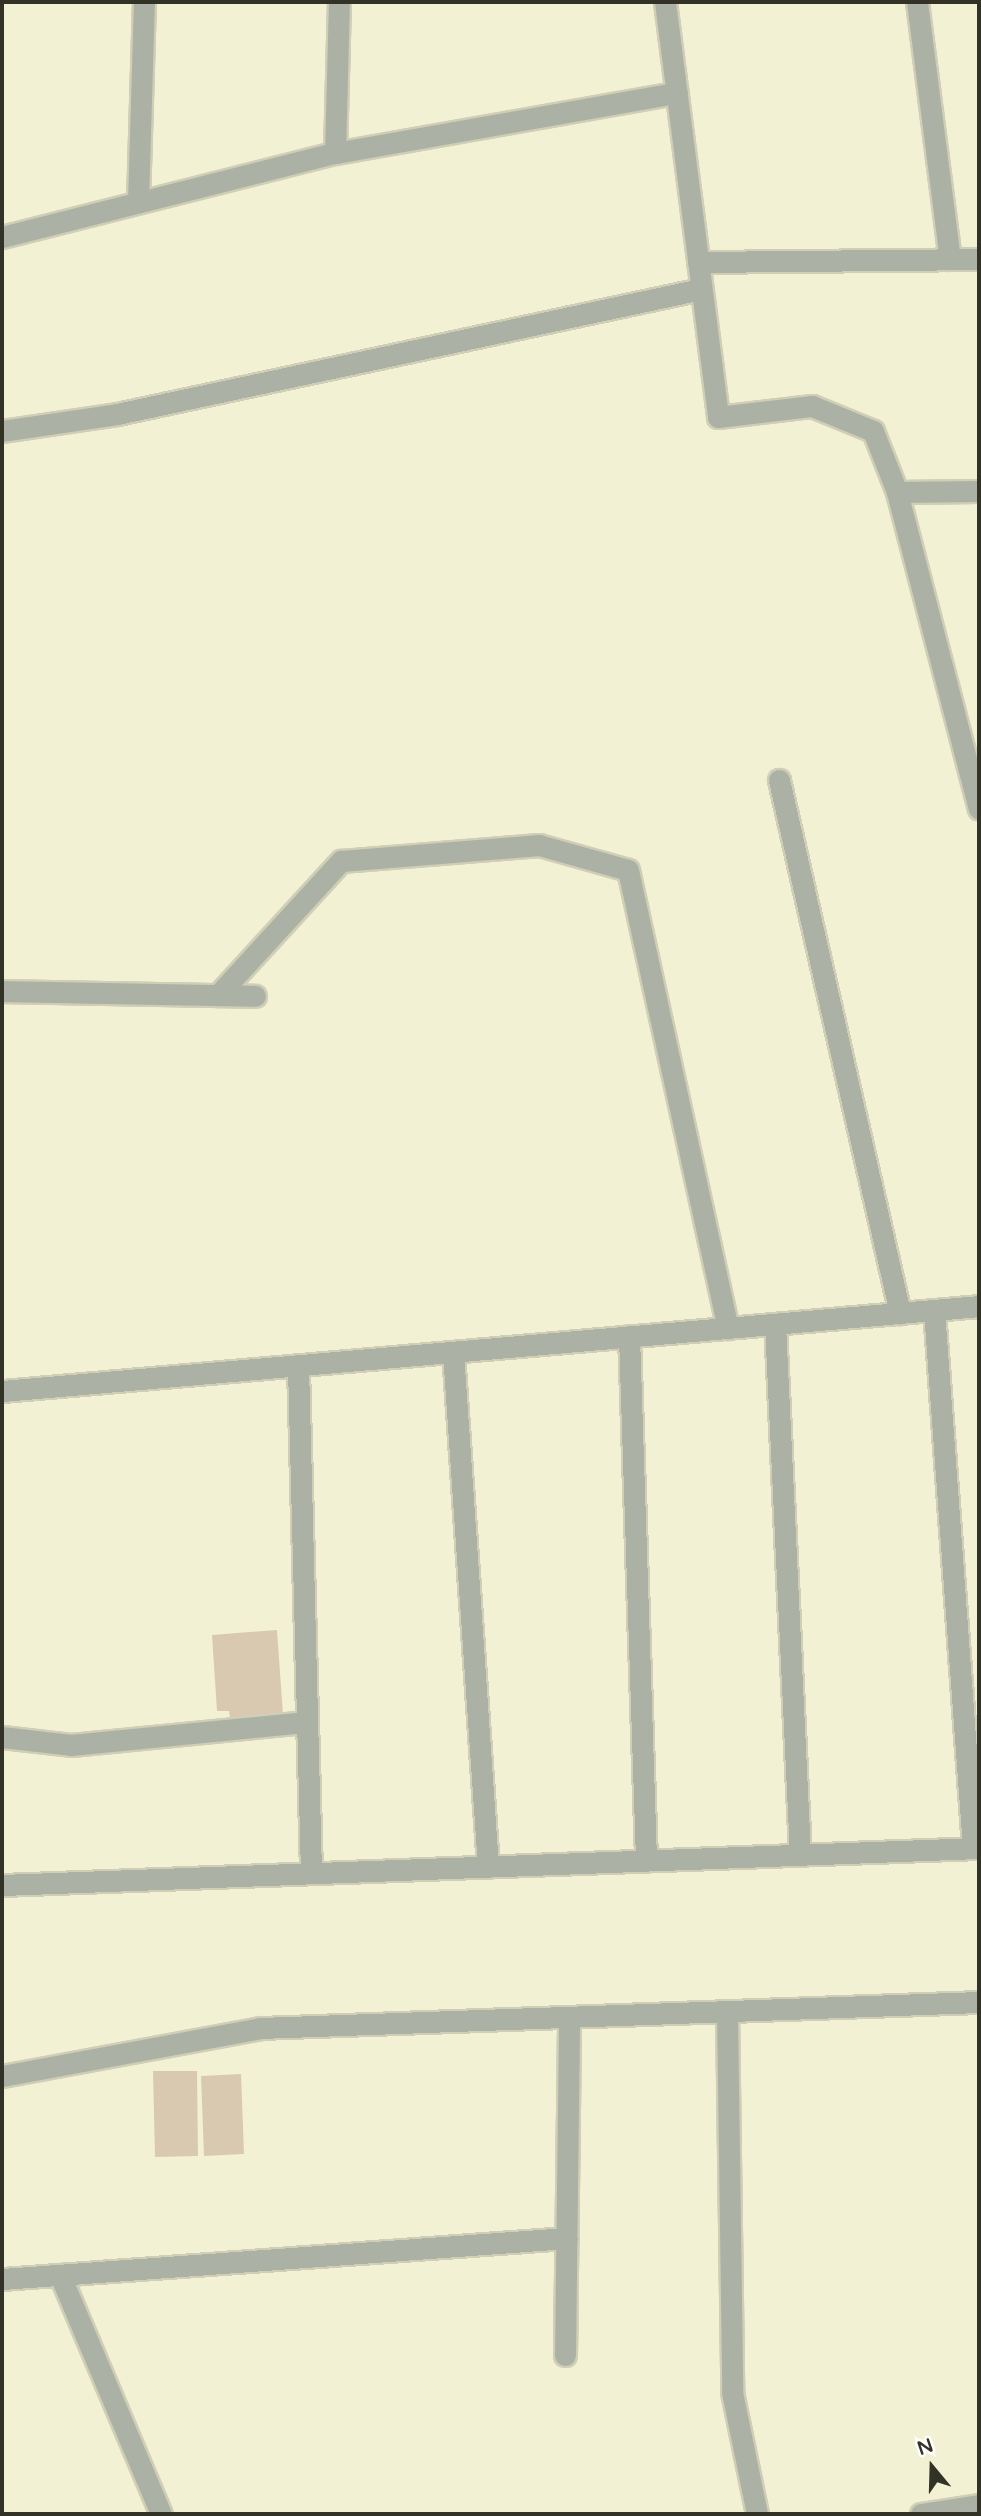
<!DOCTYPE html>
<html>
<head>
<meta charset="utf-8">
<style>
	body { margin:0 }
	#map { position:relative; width:981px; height:2516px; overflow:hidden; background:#f3f1d4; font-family:"Varela Round",sans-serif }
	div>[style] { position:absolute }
	.building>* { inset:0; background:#dac9b1 }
	.roads { filter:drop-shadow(2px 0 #d0cfb5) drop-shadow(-2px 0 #d0cfb5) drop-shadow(0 2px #d0cfb5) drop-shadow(0 -2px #d0cfb5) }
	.minor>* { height:21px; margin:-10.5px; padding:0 10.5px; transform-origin:10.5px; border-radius:10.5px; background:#acb1a6 }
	span { translate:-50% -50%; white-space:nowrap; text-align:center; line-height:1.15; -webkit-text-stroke:5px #fff; paint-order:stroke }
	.frame { position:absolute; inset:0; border:4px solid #333227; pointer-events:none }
	.north { position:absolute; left:897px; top:2432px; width:70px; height:70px; -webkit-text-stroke:5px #fff; paint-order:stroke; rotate:341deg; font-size:19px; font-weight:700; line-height:28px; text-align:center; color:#333227 }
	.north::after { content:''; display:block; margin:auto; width:24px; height:32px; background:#333227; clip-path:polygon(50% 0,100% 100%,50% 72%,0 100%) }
</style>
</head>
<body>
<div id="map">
	<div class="building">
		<div style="clip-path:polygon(277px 1630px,283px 1715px,230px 1719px,229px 1711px,217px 1711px,212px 1635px)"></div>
		<div style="clip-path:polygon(153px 2071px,197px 2071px,198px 2156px,155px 2157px)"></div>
		<div style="clip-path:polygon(241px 2074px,244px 2154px,204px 2156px,201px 2076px)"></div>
	</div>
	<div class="roads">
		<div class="minor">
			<div style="left:665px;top:2px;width:418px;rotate:82.7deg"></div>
			<div style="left:718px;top:417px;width:95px;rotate:-6.7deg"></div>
			<div style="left:812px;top:406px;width:66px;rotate:22.3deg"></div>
			<div style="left:873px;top:431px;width:66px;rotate:68.5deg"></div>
			<div style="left:897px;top:492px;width:327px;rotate:75.5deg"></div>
			<div style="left:917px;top:2px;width:259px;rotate:82.7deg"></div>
			<div style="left:335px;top:153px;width:151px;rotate:-88.5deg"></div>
			<div style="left:138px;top:202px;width:200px;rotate:-88.3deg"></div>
			<div style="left:2px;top:237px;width:343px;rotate:-14.2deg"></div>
			<div style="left:335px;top:153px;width:347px;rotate:-10deg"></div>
			<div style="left:698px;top:262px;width:281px;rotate:-0.6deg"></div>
			<div style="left:2px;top:431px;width:116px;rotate:-8.4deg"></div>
			<div style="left:117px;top:414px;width:597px;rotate:-12.08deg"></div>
			<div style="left:897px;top:492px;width:82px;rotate:-0.7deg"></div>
			<div style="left:779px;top:780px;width:547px;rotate:77.21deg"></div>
			<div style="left:2px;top:991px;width:253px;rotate:1.1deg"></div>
			<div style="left:218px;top:995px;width:182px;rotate:-47.5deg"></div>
			<div style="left:341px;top:861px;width:199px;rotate:-4.6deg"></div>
			<div style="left:539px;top:845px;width:92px;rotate:15.7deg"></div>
			<div style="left:628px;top:870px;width:469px;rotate:77.7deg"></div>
			<div style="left:934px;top:1310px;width:539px;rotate:85.85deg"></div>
			<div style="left:775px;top:1324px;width:531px;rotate:87.3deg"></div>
			<div style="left:629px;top:1336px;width:524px;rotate:88.14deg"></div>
			<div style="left:453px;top:1352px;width:516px;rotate:86.11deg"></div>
			<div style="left:298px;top:1366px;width:507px;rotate:88.53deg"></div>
			<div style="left:2px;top:1391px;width:981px;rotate:-4.97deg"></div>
			<div style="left:2px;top:1737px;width:69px;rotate:6.6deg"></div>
			<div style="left:71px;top:1745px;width:237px;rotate:-5.6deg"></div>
			<div style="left:2px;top:1885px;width:978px;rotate:-2.17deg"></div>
			<div style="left:727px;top:2011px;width:381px;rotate:89.2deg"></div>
			<div style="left:732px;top:2392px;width:125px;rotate:78.4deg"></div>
			<div style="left:2px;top:2076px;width:262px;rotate:-10.5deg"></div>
			<div style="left:260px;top:2028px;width:719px;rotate:-2.07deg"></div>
			<div style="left:60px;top:2275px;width:259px;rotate:67.1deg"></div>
			<div style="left:2px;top:2279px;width:566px;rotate:-4.15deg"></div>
			<div style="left:565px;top:2355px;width:338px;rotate:-89.3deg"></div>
			<div style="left:921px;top:2514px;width:59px;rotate:-8.8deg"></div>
		</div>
	</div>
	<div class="frame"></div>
	<div class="north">N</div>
</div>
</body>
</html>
